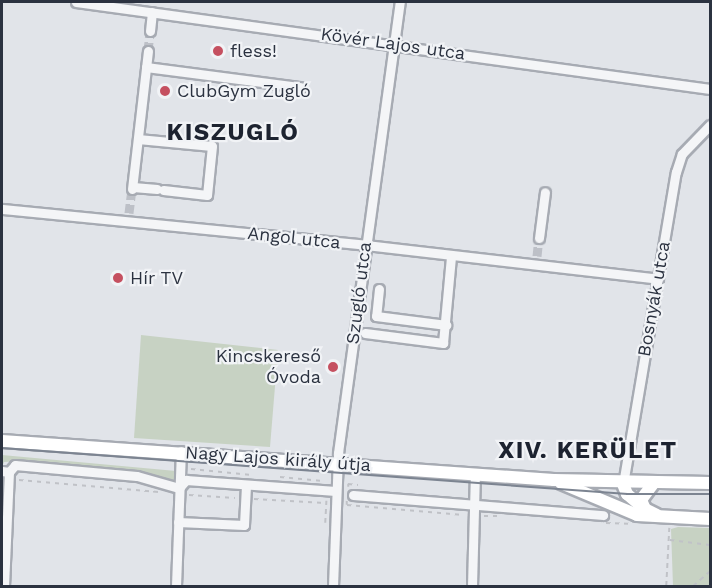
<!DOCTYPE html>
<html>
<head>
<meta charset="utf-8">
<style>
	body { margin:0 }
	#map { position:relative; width:712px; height:588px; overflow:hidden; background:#e1e4e9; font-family:"Work Sans",sans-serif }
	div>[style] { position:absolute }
	.green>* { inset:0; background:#c7d2c3 }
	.minor-tunnel>* { height:9px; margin-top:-4.5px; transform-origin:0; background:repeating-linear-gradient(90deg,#bdc0c7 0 9px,transparent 0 13.5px) }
	.path>* { height:1.5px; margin-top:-0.75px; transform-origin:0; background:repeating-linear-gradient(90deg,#c0c2c7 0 4.5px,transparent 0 9px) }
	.roads { filter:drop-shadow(2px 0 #a7abb3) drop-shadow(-2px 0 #a7abb3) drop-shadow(0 2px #a7abb3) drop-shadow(0 -2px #a7abb3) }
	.minor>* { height:9px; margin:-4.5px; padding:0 4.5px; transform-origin:4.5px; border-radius:4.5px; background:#f4f5f7 }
	.major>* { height:12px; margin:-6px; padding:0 6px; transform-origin:6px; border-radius:6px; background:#fff }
	.tram>* { height:1.5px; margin:-0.75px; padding:0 0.75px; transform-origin:0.75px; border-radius:0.75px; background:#7c8491 }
	.dots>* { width:16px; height:16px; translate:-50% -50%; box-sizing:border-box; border:3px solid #f1f3f6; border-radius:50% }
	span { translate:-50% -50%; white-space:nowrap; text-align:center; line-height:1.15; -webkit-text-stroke:4.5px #f1f3f6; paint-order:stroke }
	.street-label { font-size:18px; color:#2b3240 }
	.poi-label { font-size:18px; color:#2b3240 }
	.left { translate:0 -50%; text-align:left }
	.right { translate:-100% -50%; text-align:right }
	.district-label { font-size:24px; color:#1d2330; font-weight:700; letter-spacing:1.5px }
	.frame { position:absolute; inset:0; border:3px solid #2b3240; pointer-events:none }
</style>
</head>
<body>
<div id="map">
	<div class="green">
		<div style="clip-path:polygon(141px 335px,278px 350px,270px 447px,134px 438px)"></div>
		<div style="clip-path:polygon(2px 455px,176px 471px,175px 483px,131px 470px,26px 461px,4px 462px,2px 467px)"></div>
		<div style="clip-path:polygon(678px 527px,710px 528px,710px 586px,673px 586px,671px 529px)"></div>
	</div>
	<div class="minor-tunnel">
		<div style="left:148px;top:51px;width:20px;rotate:-84deg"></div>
		<div style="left:129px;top:213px;width:24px;rotate:-83deg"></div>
		<div style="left:537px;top:256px;width:18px;rotate:-84deg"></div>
	</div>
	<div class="path">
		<div style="left:191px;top:469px;width:61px;rotate:5.6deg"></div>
		<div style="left:280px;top:477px;width:43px;rotate:5.3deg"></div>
		<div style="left:19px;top:480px;width:140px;rotate:4.9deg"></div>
		<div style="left:348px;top:487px;width:3px;rotate:-90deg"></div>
		<div style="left:348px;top:484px;width:10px;rotate:6deg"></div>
		<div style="left:189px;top:495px;width:46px;rotate:3.7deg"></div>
		<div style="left:254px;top:499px;width:71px;rotate:3.2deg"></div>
		<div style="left:347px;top:501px;width:4px;rotate:90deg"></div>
		<div style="left:347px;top:505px;width:117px;rotate:4.9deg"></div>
		<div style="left:484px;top:516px;width:13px"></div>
		<div style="left:325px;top:523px;width:22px;rotate:-87deg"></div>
		<div style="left:606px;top:523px;width:23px;rotate:2deg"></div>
		<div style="left:670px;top:540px;width:40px;rotate:7.1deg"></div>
		<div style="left:666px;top:586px;width:58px;rotate:-87deg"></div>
		<div style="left:693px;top:586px;width:23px;rotate:-41deg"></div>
	</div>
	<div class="roads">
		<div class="minor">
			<div style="left:76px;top:2px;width:640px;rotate:7.81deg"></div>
			<div style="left:150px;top:31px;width:19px;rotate:-84deg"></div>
			<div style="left:146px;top:67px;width:156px;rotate:7.4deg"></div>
			<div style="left:138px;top:139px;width:74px;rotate:5.4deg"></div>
			<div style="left:212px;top:146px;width:49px;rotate:95.8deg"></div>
			<div style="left:207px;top:195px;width:44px;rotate:-173.5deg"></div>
			<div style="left:133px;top:187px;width:24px;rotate:5deg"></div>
			<div style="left:132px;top:189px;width:139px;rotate:-83.4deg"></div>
			<div style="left:2px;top:209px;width:366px;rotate:5.6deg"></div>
			<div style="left:366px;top:245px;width:294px;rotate:6.6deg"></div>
			<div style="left:539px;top:238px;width:46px;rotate:-82.6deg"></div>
			<div style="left:379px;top:289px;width:27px;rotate:96deg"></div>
			<div style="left:376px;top:316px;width:71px;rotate:7.3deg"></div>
			<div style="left:365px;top:333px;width:79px;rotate:7.3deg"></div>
			<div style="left:443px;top:343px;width:86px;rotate:-84.7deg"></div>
			<div style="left:2px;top:471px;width:7px;rotate:8deg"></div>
			<div style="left:9px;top:472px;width:9px;rotate:-49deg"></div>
			<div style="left:15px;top:465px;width:122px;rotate:5.2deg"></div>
			<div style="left:137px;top:476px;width:44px;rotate:15.9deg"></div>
			<div style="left:623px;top:484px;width:316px;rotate:-80.4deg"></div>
			<div style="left:676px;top:172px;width:19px;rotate:-72deg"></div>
			<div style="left:682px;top:154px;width:40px;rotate:-46deg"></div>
			<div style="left:179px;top:488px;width:11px;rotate:-49deg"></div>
			<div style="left:186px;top:480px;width:150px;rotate:4.2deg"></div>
			<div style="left:353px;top:495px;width:251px;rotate:4.6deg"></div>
			<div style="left:178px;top:522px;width:66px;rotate:2.6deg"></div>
			<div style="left:244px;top:525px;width:40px;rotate:-87.1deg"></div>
			<div style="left:4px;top:586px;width:114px;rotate:-87.5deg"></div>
			<div style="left:176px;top:586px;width:135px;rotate:-87.9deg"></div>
			<div style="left:333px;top:586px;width:133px;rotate:-87.8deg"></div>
			<div style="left:338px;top:453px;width:455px;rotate:-82.2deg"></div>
			<div style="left:472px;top:586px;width:112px;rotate:-88.5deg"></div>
		</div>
		<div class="major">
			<div style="left:2px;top:441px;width:553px;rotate:4.04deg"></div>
			<div style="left:554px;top:480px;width:156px;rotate:1.1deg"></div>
			<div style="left:561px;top:483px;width:82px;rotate:22.8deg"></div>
			<div style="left:637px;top:515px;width:73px;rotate:3.1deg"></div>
			<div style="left:623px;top:484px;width:11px;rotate:68deg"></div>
			<div style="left:627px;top:494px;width:23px;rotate:40deg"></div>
			<div style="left:653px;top:484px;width:20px;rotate:127deg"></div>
			<div style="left:641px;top:500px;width:10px;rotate:66deg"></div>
			<div style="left:645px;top:509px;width:13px;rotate:27deg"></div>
		</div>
	</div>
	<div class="tram">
		<div style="left:2px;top:448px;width:627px;rotate:4.21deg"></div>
		<div style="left:627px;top:494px;width:83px"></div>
	</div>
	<div class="dots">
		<div style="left:218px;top:51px;background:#c55060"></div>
		<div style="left:165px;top:91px;background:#c55060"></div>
		<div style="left:118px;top:278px;background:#c55060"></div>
		<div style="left:333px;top:367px;background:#c55060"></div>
	</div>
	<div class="street-label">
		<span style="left:393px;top:44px;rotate:8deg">Kövér Lajos utca</span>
		<span style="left:294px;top:238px;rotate:6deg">Angol utca</span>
		<span style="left:359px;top:293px;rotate:-83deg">Szugló utca</span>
		<span style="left:654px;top:299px;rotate:-80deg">Bosnyák utca</span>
		<span style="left:278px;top:459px;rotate:4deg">Nagy Lajos király útja</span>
	</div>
	<div class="poi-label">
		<span class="left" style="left:230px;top:51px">fless!</span>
		<span class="left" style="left:177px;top:91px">ClubGym Zugló</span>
		<span class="left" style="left:130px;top:278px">Hír TV</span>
		<span class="right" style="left:321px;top:367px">Kincskereső<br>Óvoda</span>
	</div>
	<div class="district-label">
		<span style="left:233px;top:133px">KISZUGLÓ</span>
		<span style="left:588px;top:451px">XIV. KERÜLET</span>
	</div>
	<div class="frame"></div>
</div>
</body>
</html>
